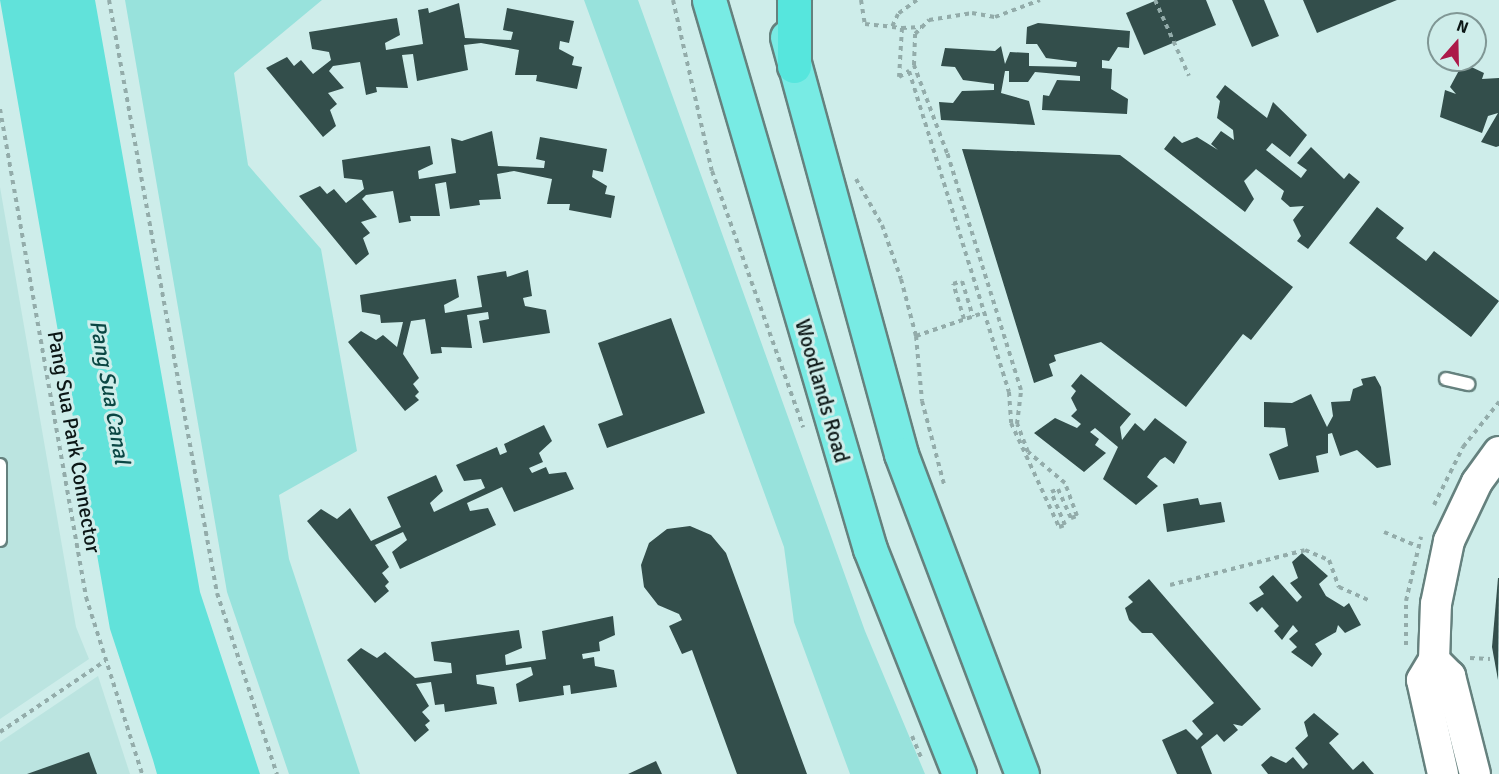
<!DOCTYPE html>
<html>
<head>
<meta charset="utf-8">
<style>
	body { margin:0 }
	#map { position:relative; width:1499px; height:774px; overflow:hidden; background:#ceedea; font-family:Signika,sans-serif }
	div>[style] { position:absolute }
	.built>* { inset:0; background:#bbe4e0 }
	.green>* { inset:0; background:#98e2dc }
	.water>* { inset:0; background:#61e2da }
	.building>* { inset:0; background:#334e4b }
	.path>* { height:4px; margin-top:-2px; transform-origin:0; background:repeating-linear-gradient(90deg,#93acaa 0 4.5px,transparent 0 9px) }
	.roads { filter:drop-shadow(2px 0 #65817e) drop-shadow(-2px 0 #65817e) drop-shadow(0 2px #65817e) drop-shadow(0 -2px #65817e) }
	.service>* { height:12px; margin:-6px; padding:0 6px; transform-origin:6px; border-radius:6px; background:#fff }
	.tertiary>* { height:30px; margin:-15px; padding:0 15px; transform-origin:15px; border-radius:15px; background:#fff }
	.trunk>* { height:33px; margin:-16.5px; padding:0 16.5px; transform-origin:16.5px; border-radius:16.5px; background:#78ebe4 }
	.motorway>* { height:33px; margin:-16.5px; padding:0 16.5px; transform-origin:16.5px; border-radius:16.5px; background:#56e6dd }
	span { translate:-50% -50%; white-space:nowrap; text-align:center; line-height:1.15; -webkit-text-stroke:6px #ceedea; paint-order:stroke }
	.street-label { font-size:21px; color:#0c1716 }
	.water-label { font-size:22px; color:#0a4643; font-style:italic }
	.north { position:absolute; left:1427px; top:12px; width:60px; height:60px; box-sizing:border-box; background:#ceedea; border:2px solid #809795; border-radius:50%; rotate:20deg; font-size:16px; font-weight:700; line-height:24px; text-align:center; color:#0c1716 }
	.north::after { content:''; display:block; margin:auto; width:21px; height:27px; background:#ac1949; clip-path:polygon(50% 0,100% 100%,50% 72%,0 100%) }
</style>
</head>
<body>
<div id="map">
	<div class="built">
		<div style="clip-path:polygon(0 187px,76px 627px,89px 659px,0 719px)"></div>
		<div style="clip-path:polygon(98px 676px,130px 774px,0 774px,0 742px)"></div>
	</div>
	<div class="green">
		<div style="clip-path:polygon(125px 0,322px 0,234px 73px,248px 165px,321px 249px,357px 451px,279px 495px,289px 559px,360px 774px,289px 774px,227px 592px)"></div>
		<div style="clip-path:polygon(584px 0,638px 0,865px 631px,925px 774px,850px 774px,794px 622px,784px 547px)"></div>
	</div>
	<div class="water">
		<div style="clip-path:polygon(0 0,95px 0,200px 592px,260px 774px,157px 774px,153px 760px,110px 629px)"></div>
	</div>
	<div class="building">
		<div style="clip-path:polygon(1157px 0,1206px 0,1216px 25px,1144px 55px,1126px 13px)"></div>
		<div style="clip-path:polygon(1232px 0,1264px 0,1279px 36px,1252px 47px)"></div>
		<div style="clip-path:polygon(1303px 0,1397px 0,1317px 33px)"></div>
		<div style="clip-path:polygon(459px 3px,465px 38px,511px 40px,513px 32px,503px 30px,507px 8px,574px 21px,569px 43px,560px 41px,559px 49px,574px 57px,572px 65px,582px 67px,577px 89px,536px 81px,537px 75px,515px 75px,519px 50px,481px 43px,464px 45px,468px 70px,417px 81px,413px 54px,402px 55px,408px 88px,376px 87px,377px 92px,366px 95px,360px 62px,333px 66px,329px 71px,344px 88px,328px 93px,337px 104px,330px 110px,336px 126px,323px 137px,266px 68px,287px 57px,294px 66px,301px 60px,313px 74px,331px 60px,329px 52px,312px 49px,309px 32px,397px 18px,400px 35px,385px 43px,386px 50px,423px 44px,418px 10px,428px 8px,429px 13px)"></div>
		<div style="clip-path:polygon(1038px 23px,1130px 31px,1129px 48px,1118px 47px,1109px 61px,1102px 60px,1102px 68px,1112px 69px,1111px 89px,1128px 99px,1127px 114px,1042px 110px,1043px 95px,1049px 96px,1057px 80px,1080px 81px,1080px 76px,1035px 72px,1028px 82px,1009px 82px,1009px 71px,1005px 71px,1001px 93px,1029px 101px,1035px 125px,941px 120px,939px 102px,953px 103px,962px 91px,994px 90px,994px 84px,963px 80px,955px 67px,941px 66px,945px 48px,995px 51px,1001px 46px,1005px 64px,1010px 52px,1029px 53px,1029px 66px,1076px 67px,1077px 62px,1046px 58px,1037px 44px,1026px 44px,1027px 27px)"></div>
		<div style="clip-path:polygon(1463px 63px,1484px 73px,1482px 79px,1499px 78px,1499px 146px,1496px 147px,1481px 142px,1498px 113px,1488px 116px,1482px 133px,1440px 117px,1445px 90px,1456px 94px,1450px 87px)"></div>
		<div style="clip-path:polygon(1225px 85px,1267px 118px,1273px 102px,1307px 135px,1290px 157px,1272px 143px,1266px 150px,1301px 178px,1307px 170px,1297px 163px,1311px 147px,1344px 179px,1349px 173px,1360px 182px,1308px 249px,1297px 241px,1301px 236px,1293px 220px,1304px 206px,1290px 207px,1281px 199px,1284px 191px,1256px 169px,1244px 181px,1254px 199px,1245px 212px,1164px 149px,1174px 136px,1182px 143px,1197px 137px,1218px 150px,1211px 144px,1221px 131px,1234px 140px,1233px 130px,1217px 118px,1220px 101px,1216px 97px)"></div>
		<div style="clip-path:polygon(492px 131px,498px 166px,544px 168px,545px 161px,536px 159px,540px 137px,607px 149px,603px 172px,593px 170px,592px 177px,607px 186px,605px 194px,615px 196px,611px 218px,569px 210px,570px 204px,547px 204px,552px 179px,514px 171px,497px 174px,501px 199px,479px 200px,480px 205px,450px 209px,446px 182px,435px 184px,440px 216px,410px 216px,411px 221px,399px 223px,393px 191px,366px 195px,362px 199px,377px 217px,361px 222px,370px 233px,363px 238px,369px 254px,356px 265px,299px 196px,320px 186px,327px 194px,334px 189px,346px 203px,364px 189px,362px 180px,344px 178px,342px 160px,430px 146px,433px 164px,418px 171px,419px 179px,456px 173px,451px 138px,462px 141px)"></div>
		<div style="clip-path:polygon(962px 149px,1120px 155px,1293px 287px,1251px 340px,1243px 334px,1186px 407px,1101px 342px,1054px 355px,1056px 361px,1049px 364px,1053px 376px,1034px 383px)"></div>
		<div style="clip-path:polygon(1377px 207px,1404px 228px,1396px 238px,1426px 261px,1434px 251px,1499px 301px,1471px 337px,1349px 243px)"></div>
		<div style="clip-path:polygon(528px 270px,532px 296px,523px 298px,525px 306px,546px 310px,550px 333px,483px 343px,479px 321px,489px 319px,488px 312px,467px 315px,472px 348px,441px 347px,442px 353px,431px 354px,425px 319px,411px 321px,403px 354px,419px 378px,413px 384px,419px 392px,415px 396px,419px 400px,405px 411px,348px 342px,361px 331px,376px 340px,383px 335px,397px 347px,403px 322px,381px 323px,380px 315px,362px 312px,360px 295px,456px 279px,459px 297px,444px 305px,445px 313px,482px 307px,477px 276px,506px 271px,507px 277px)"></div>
		<div style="clip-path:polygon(671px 318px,705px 413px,607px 448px,598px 424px,623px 415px,598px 343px)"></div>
		<div style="clip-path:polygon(1081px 374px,1131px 414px,1120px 427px,1122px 440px,1135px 423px,1144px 431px,1155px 418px,1187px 442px,1174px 464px,1165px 457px,1160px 460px,1147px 477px,1158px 486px,1136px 505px,1103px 479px,1118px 447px,1095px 428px,1090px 432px,1099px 439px,1095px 445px,1106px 453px,1084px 472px,1034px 433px,1055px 418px,1077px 428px,1081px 424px,1071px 416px,1077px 410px,1071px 398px,1076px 391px,1071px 386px)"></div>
		<div style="clip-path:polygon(1375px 376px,1381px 387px,1391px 465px,1377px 468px,1357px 450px,1340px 456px,1332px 433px,1328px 434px,1328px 453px,1316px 456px,1319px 472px,1279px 480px,1269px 454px,1288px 446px,1285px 428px,1264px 427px,1264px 402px,1292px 403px,1311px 394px,1327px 427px,1333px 416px,1331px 402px,1350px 401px,1353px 389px,1363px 385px,1361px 379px)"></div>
		<div style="clip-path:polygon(544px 425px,552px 441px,539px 453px,543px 462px,529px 468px,532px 473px,546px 467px,549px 474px,566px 472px,574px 489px,514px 512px,502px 487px,467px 503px,470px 511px,488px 508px,496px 525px,400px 569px,392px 552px,407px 540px,403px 532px,375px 545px,389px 567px,382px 573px,389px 582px,385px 586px,389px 591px,375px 603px,307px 521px,321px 509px,337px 519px,350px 508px,371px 541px,401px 527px,387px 497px,436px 475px,443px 491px,430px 503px,434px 512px,485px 488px,481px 479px,464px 481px,456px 465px,497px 447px,500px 455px,507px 452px,504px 444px)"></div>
		<div style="clip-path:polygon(1198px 498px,1200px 505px,1221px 502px,1225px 522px,1167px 532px,1163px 504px)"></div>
		<div style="clip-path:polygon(690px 526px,711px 535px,726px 553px,807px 774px,737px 774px,692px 650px,682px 654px,669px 626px,682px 620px,679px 614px,658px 605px,644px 587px,641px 565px,649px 543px,667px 529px)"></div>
		<div style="clip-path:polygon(1302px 553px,1328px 576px,1319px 584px,1326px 596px,1344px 607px,1349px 603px,1361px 625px,1345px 633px,1338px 625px,1336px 632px,1315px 644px,1322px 654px,1312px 667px,1291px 652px,1297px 647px,1289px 639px,1298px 631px,1293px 625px,1282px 640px,1274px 631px,1279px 626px,1262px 607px,1257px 612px,1249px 603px,1264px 594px,1259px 587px,1273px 575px,1297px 602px,1302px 597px,1290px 583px,1298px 578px,1292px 562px)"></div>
		<div style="clip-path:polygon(1498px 578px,1499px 578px,1498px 680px,1492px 647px)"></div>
		<div style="clip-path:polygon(1149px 579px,1261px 709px,1242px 726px,1233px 724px,1238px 730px,1224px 742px,1217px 734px,1201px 747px,1212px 774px,1177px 774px,1162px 740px,1186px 729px,1197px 740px,1203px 734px,1192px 721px,1214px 703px,1152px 633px,1142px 633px,1129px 620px,1125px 608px,1133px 602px,1128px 597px)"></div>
		<div style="clip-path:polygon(613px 616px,615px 635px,599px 642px,600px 651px,582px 654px,583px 659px,594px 657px,595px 666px,614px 670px,617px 687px,571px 694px,570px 685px,563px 686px,564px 695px,519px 702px,516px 684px,533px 675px,531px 667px,476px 675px,477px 684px,494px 687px,497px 704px,445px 712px,444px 704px,435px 705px,431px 682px,416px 684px,429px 706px,422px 712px,430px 721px,425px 725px,429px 730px,415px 742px,347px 660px,361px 648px,377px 658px,385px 652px,415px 678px,452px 673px,451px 663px,434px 661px,431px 642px,519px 630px,522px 648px,505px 655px,506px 665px,546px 659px,542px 631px)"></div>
		<div style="clip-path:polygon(1314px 713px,1339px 734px,1329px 743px,1353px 770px,1363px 761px,1374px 774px,1268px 774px,1261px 765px,1271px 756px,1286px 763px,1293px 757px,1303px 769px,1308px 764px,1295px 748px,1308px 736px,1304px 722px)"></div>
		<div style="clip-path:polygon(89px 752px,97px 774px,27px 774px)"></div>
		<div style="clip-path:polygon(656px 761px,662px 774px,628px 774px)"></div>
	</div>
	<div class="path">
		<div style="left:109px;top:0;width:603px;rotate:79.68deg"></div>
		<div style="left:217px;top:593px;width:191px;rotate:71.7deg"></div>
		<div style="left:673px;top:0;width:175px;rotate:77.2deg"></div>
		<div style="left:712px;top:171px;width:272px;rotate:70.4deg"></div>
		<div style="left:861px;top:0;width:24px;rotate:81deg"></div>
		<div style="left:865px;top:24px;width:27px;rotate:6deg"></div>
		<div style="left:917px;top:0;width:24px;rotate:144deg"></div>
		<div style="left:898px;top:14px;width:14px;rotate:115deg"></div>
		<div style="left:892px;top:27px;width:10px;rotate:6deg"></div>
		<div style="left:902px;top:28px;width:49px;rotate:93.5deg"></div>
		<div style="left:899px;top:77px;width:12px;rotate:-31deg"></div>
		<div style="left:909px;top:71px;width:336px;rotate:72.7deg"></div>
		<div style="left:1009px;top:392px;width:31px;rotate:86deg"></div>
		<div style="left:1011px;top:423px;width:115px;rotate:65.2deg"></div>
		<div style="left:1059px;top:527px;width:6px;rotate:-18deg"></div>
		<div style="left:1065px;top:525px;width:36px;rotate:-113deg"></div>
		<div style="left:1051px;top:492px;width:8px;rotate:-23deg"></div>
		<div style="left:1058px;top:489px;width:32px;rotate:66deg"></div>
		<div style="left:1071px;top:518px;width:6px;rotate:-18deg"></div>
		<div style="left:1077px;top:516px;width:35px;rotate:-110deg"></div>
		<div style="left:1065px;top:483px;width:48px;rotate:-140deg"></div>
		<div style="left:1028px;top:452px;width:30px;rotate:-111deg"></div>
		<div style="left:1017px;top:424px;width:34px;rotate:-83deg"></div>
		<div style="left:1021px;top:390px;width:248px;rotate:-107.3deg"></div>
		<div style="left:947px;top:153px;width:94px;rotate:-110.6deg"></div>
		<div style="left:914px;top:65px;width:31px;rotate:-88deg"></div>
		<div style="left:915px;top:34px;width:20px;rotate:-45deg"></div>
		<div style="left:929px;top:20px;width:44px;rotate:-9.2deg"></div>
		<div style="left:972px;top:13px;width:23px;rotate:10deg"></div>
		<div style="left:995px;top:17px;width:48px;rotate:-20.7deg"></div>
		<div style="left:1155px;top:0;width:83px;rotate:65.9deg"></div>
		<div style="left:902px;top:28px;width:19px;rotate:-3deg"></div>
		<div style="left:0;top:109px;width:496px;rotate:80deg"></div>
		<div style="left:86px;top:597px;width:186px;rotate:72.4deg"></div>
		<div style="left:856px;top:179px;width:53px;rotate:60.5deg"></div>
		<div style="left:882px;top:225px;width:57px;rotate:70.6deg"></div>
		<div style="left:901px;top:279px;width:59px;rotate:75.3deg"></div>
		<div style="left:916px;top:336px;width:65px;rotate:84.7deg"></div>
		<div style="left:922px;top:401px;width:86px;rotate:75.2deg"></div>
		<div style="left:964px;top:319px;width:37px;rotate:-107deg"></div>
		<div style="left:953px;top:284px;width:9px;rotate:-18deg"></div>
		<div style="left:962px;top:281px;width:37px;rotate:73deg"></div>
		<div style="left:916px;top:336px;width:68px;rotate:-19deg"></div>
		<div style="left:1434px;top:505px;width:65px;rotate:-63.4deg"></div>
		<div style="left:1463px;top:447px;width:58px;rotate:-51.3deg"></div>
		<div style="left:1384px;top:532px;width:36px;rotate:23deg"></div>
		<div style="left:1170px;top:585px;width:139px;rotate:-14.5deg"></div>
		<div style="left:1305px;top:550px;width:26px;rotate:23deg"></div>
		<div style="left:1329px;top:560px;width:29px;rotate:70deg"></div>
		<div style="left:1339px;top:587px;width:35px;rotate:24deg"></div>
		<div style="left:1406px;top:645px;width:44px;rotate:-90deg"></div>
		<div style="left:1406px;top:601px;width:66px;rotate:-76.8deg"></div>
		<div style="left:1470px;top:658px;width:20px;rotate:3deg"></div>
		<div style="left:0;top:732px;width:127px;rotate:-34.1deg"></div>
		<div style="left:912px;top:736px;width:26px;rotate:67deg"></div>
	</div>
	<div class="roads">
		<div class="service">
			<div style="left:1446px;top:379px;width:23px;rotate:13deg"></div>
			<div style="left:0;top:465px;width:75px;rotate:90deg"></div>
		</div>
		<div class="tertiary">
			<div style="left:1434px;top:660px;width:23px;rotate:45deg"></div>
			<div style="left:1450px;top:676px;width:101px;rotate:75.7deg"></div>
			<div style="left:1443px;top:774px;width:96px;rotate:-102.6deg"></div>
			<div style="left:1422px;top:680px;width:23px;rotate:-59deg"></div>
			<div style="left:1434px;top:660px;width:56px;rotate:-88deg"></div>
			<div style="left:1436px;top:604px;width:64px;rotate:-78.3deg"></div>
			<div style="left:1449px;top:541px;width:65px;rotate:-64.6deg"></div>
			<div style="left:1477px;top:482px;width:37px;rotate:-54deg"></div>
		</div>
		<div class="trunk">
			<div style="left:709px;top:0;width:572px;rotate:73.66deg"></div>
			<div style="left:870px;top:549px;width:242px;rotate:68.4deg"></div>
			<div style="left:787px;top:37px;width:432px;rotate:74.7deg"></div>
			<div style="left:901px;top:454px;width:342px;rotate:69.3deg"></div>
		</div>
		<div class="motorway">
			<div style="left:794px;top:0;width:66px;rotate:90deg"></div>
		</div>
	</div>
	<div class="street-label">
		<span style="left:822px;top:391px;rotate:74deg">Woodlands Road</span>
		<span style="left:74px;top:442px;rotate:80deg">Pang Sua Park Connector</span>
	</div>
	<div class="water-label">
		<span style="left:110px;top:392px;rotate:80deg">Pang Sua Canal</span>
	</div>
	<div class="north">N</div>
</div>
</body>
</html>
